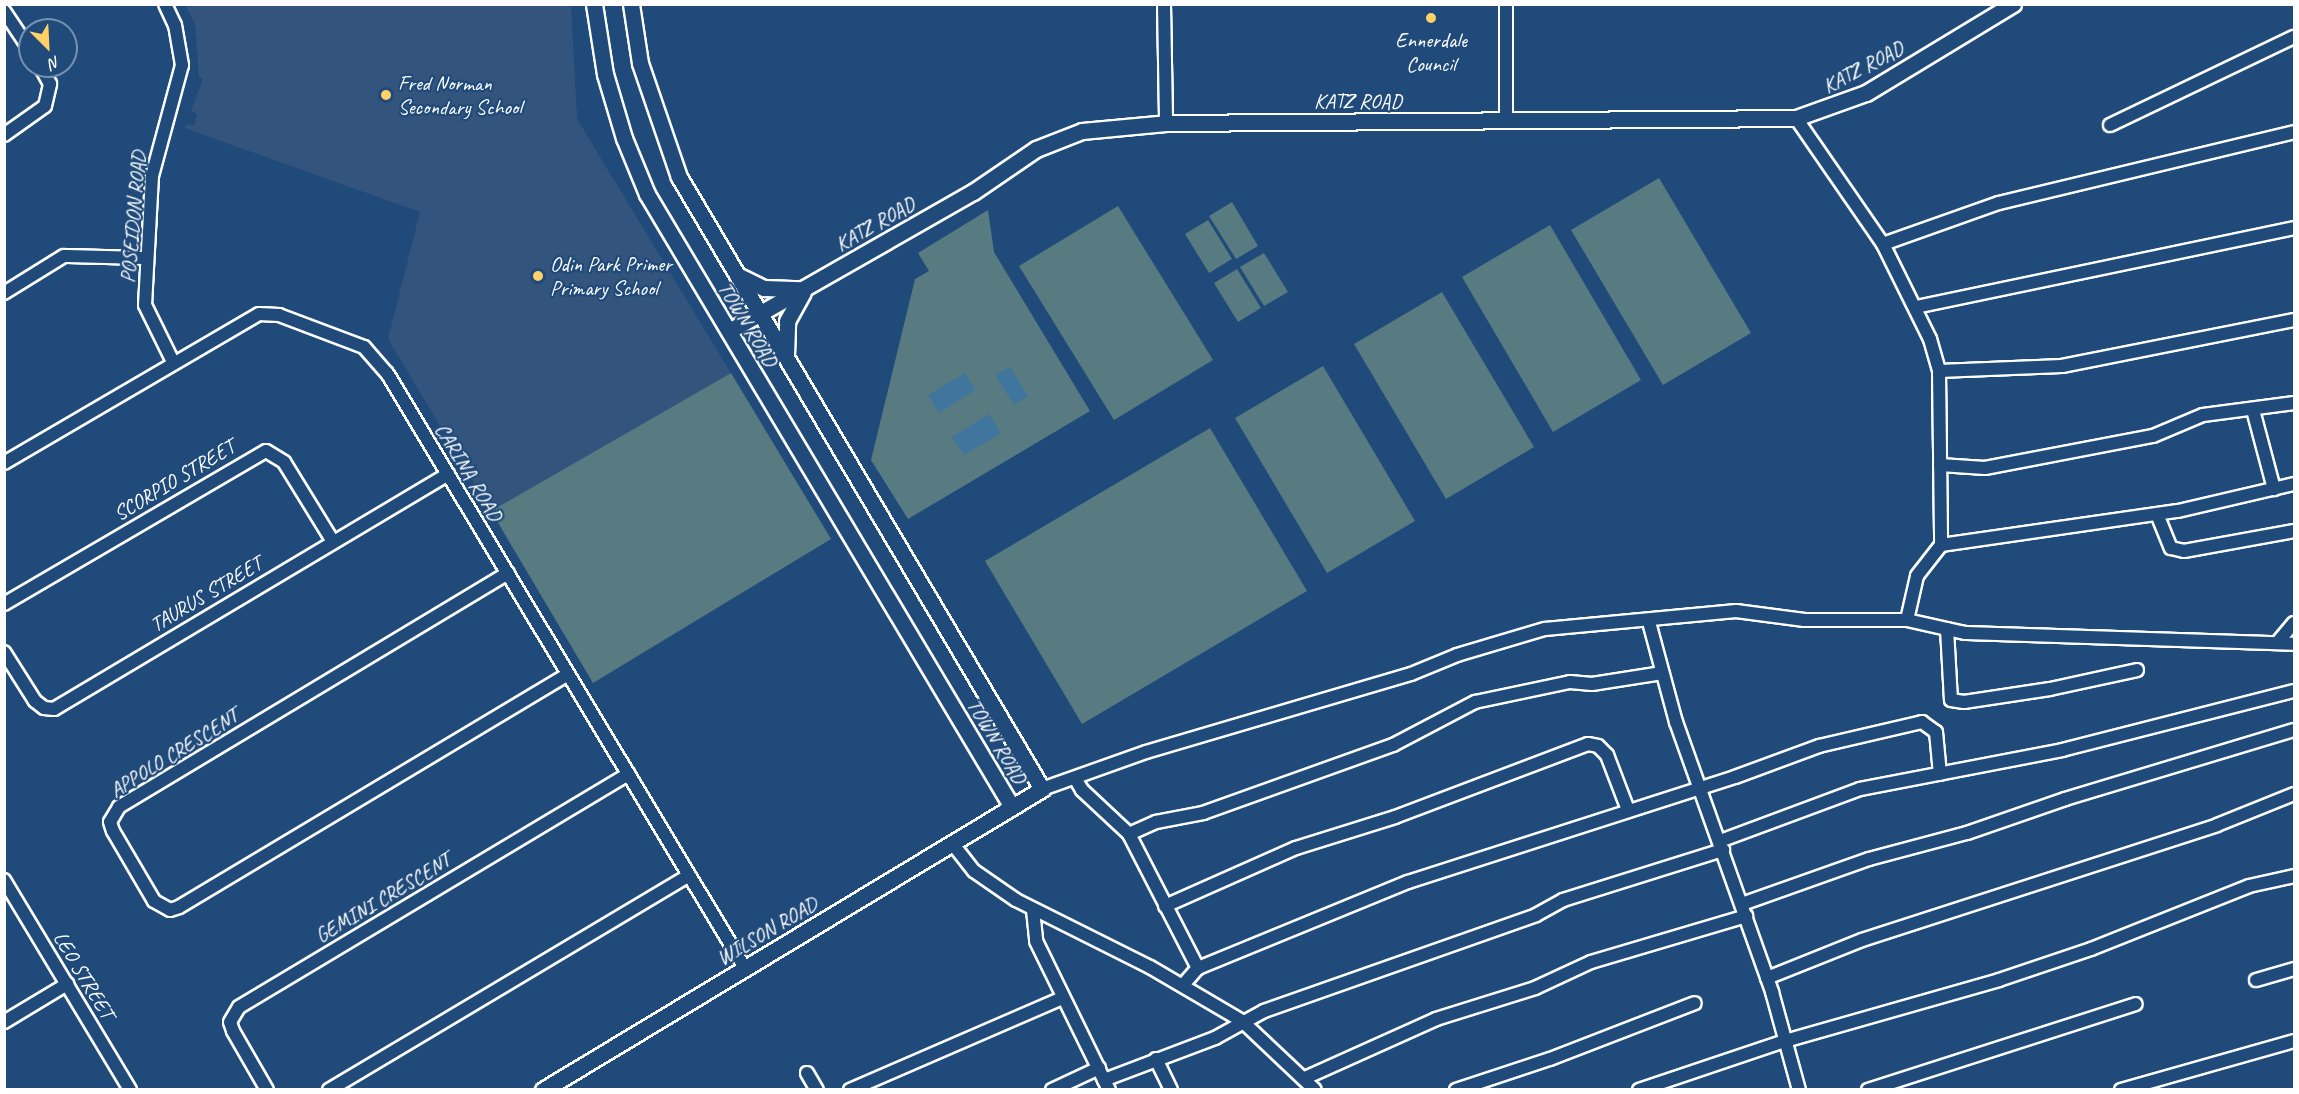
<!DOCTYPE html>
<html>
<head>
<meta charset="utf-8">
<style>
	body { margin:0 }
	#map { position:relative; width:2299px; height:1094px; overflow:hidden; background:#1f4a7a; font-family:Caveat,sans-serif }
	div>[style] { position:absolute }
	.built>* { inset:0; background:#33547d }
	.green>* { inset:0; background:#577b80 }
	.water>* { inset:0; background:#40759d }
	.roads { filter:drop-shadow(2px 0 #fff) drop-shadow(-2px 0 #fff) drop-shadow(0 2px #fff) drop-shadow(0 -2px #fff) }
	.minor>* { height:12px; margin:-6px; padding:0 6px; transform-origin:6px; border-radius:6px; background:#1f4a7a }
	.tertiary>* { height:15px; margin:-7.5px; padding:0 7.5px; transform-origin:7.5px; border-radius:7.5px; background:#1f4a7a }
	.dots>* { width:16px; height:16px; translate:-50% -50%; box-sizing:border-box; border:3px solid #1f4a7a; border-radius:50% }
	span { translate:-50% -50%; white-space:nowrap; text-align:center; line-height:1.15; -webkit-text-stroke:4.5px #1f4a7a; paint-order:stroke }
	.poi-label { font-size:21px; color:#fff }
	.left { translate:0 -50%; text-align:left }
	.street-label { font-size:21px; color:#fff }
	.frame { position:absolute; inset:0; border:6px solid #fff; pointer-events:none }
	.north { position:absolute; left:18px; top:18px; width:60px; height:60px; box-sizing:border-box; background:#1f4a7a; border:2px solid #7992af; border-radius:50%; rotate:156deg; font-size:16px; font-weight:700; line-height:24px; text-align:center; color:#fff }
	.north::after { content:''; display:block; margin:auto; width:21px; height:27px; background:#ffd166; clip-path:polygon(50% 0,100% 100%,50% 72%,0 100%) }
</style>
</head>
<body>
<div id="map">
	<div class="built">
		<div style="clip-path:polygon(185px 5px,571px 5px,577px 119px,731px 373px,491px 511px,388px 339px,420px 212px,185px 128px,186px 124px,194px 126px,197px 114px,191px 111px,203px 79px,199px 77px,195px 23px)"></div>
	</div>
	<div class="green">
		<div style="clip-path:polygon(1659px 178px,1751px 333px,1663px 385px,1571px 230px)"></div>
		<div style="clip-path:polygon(1232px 202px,1258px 246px,1236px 259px,1209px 216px)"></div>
		<div style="clip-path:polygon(1118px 206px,1213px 360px,1114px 420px,1019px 266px)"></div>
		<div style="clip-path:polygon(988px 210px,994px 252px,1090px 411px,908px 519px,871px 460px,915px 279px,929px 271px,918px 253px)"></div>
		<div style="clip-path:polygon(1208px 220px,1232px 259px,1209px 273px,1185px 234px)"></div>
		<div style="clip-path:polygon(1550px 225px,1641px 380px,1553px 432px,1462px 277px)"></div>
		<div style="clip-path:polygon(1264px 253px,1288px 292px,1264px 306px,1240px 267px)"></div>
		<div style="clip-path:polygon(1237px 269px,1261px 308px,1238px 322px,1214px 283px)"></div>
		<div style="clip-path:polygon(1442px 292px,1534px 447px,1446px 499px,1354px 344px)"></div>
		<div style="clip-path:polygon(1323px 366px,1415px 521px,1327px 573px,1235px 418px)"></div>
		<div style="clip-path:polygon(731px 373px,831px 539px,593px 683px,491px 511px)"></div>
		<div style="clip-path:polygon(1210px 428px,1307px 591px,1082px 724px,985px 561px)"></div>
	</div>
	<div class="water">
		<div style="clip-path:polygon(1010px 367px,1028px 396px,1014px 405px,995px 375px)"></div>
		<div style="clip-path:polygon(965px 373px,975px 390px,939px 413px,928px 395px)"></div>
		<div style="clip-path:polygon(989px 414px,1001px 433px,964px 455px,952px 437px)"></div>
	</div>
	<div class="roads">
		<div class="minor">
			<div style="left:165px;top:4px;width:23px;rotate:65deg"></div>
			<div style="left:175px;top:25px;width:41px;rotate:80.1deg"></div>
			<div style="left:182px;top:65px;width:115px;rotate:105.1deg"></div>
			<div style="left:152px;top:176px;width:129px;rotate:93.1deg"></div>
			<div style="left:145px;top:305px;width:64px;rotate:63.8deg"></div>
			<div style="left:1164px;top:4px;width:119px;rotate:89deg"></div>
			<div style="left:1506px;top:4px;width:118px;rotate:90deg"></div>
			<div style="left:4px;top:11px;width:47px;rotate:56.3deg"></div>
			<div style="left:1796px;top:118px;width:153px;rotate:55.4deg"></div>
			<div style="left:1883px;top:244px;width:106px;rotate:63.7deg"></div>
			<div style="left:1930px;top:339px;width:33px;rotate:74deg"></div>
			<div style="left:1939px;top:371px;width:174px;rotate:89.3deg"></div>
			<div style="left:1941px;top:545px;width:39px;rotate:128deg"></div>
			<div style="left:1917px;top:576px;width:45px;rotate:102.8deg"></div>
			<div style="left:2110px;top:125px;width:204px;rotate:-25.6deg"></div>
			<div style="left:4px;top:135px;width:50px;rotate:-35.3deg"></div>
			<div style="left:45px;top:106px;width:23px;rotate:-77deg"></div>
			<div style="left:50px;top:84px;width:21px;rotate:-119deg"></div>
			<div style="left:1883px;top:244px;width:123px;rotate:-19.5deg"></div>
			<div style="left:1999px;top:203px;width:303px;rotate:-13.5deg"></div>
			<div style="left:4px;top:293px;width:70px;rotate:-31.7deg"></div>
			<div style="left:64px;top:256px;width:82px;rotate:1.4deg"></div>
			<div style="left:1916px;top:307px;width:386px;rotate:-11.8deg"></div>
			<div style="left:1939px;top:371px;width:123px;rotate:-2.3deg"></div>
			<div style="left:2062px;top:366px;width:237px;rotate:-11.2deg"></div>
			<div style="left:2253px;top:410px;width:82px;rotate:75.1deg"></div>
			<div style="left:4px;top:463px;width:295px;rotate:-30.3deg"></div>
			<div style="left:259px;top:314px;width:20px;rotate:3deg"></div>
			<div style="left:279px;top:315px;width:91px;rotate:20.6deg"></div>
			<div style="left:364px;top:347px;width:35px;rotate:49deg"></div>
			<div style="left:387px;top:373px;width:694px;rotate:58.97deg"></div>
			<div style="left:1940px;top:465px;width:45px;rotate:3.8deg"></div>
			<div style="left:1985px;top:468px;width:171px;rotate:-10.8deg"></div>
			<div style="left:2153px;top:436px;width:54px;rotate:-22.8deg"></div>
			<div style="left:2203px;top:415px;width:92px;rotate:-7.5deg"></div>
			<div style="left:2157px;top:514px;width:37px;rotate:68deg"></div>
			<div style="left:2171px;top:548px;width:13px;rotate:13deg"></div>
			<div style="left:2184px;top:551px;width:112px;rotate:-10.3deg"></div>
			<div style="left:1941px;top:545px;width:239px;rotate:-8.2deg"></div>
			<div style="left:2178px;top:511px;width:119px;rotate:-13.1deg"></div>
			<div style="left:508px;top:573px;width:454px;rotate:149deg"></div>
			<div style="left:119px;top:807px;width:17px;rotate:121deg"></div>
			<div style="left:110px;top:822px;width:9px;rotate:72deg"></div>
			<div style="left:113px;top:831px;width:81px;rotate:59.6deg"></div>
			<div style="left:154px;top:901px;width:18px;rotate:29deg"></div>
			<div style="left:170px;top:910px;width:9px;rotate:-18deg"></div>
			<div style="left:179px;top:907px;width:453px;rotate:-30.9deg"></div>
			<div style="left:4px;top:604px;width:303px;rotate:-30.3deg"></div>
			<div style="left:266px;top:451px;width:21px;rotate:31deg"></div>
			<div style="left:284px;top:462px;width:92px;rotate:58.4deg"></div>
			<div style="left:1649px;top:622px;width:104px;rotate:74.9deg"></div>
			<div style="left:1676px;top:722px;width:287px;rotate:70.4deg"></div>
			<div style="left:1772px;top:992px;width:102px;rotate:74.6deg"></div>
			<div style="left:1947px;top:629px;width:71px;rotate:86.8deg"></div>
			<div style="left:1951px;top:700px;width:13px;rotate:9deg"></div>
			<div style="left:1964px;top:702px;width:87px;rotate:-8.6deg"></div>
			<div style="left:2050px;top:689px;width:89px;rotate:-12.3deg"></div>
			<div style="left:2277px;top:643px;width:26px;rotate:-50deg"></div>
			<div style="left:4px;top:652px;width:58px;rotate:57.7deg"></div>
			<div style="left:35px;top:701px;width:11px;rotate:38deg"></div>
			<div style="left:44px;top:708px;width:10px;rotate:6deg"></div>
			<div style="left:54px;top:709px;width:459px;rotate:-30.8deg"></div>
			<div style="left:1075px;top:778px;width:14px;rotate:60deg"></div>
			<div style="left:1082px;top:790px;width:64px;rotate:43.1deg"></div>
			<div style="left:1129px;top:834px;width:151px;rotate:62.8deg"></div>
			<div style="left:1042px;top:789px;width:110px;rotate:-19.6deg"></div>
			<div style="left:1146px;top:752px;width:276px;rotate:-16.4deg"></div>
			<div style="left:1411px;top:674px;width:50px;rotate:-22.4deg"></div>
			<div style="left:1457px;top:655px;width:92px;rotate:-16.5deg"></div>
			<div style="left:1545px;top:629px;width:192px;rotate:-5.4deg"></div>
			<div style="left:1736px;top:611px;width:69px;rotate:7.5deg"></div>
			<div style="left:1804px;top:620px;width:103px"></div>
			<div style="left:1907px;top:620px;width:59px;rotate:12.6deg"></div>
			<div style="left:1965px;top:633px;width:329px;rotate:1.9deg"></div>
			<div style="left:1129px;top:834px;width:30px;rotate:-24deg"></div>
			<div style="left:1156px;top:822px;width:48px;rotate:-10.8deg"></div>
			<div style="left:1203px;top:813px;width:202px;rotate:-19.7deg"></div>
			<div style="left:1393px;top:745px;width:93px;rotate:-27.7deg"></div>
			<div style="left:1475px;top:702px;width:97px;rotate:-11.9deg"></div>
			<div style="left:1570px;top:682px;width:22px;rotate:5deg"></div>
			<div style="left:1592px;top:684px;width:71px;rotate:-8.9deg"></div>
			<div style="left:1720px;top:841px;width:149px;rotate:-20.4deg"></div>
			<div style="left:1860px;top:789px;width:206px;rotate:-10.9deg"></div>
			<div style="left:2062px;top:750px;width:239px;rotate:-14.3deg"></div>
			<div style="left:952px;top:843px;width:36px;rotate:52deg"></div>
			<div style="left:974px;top:871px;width:51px;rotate:34.6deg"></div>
			<div style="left:1016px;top:900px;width:150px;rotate:26.6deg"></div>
			<div style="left:1150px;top:967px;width:107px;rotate:30.4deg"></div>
			<div style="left:1242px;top:1021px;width:100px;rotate:43.4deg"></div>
			<div style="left:4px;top:880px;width:245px;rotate:59deg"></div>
			<div style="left:1742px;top:904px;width:135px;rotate:-19.5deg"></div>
			<div style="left:1869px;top:859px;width:101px;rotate:-14.9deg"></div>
			<div style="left:1967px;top:833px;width:104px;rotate:-19.1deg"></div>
			<div style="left:2065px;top:799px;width:239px;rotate:-16.8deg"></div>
			<div style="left:1165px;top:906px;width:143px;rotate:-23.9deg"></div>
			<div style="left:1296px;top:848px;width:104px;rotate:-17.4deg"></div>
			<div style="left:1395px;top:817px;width:206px;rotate:-20.7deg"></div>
			<div style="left:1588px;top:744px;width:10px;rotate:11deg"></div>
			<div style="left:1598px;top:746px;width:13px;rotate:45deg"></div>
			<div style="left:1607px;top:755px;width:59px;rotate:69.1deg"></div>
			<div style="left:1033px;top:910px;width:31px;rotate:84deg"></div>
			<div style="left:1036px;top:941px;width:166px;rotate:63.9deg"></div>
			<div style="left:1767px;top:978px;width:102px;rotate:-21.8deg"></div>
			<div style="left:1862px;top:940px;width:373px;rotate:-17.9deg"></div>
			<div style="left:2217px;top:825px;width:83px;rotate:-21.9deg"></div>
			<div style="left:2256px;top:980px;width:40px;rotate:-16deg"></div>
			<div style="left:1183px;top:985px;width:23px;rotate:-49deg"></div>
			<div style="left:1198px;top:968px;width:227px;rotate:-22.3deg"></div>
			<div style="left:1408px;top:882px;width:343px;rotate:-17.8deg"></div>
			<div style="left:1735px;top:777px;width:90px;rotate:-20.3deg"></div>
			<div style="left:1819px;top:746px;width:106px;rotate:-13.1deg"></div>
			<div style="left:1922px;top:722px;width:17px;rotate:36deg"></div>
			<div style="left:1936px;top:732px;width:42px;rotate:84.6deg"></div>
			<div style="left:4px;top:1022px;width:74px;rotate:-31.1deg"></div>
			<div style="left:1156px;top:1059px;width:34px;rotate:64deg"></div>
			<div style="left:807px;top:1073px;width:20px;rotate:60deg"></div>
			<div style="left:1305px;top:1078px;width:144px;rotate:-24.2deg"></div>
			<div style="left:1436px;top:1019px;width:104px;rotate:-17.4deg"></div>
			<div style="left:1535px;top:988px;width:62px;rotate:-24.9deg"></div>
			<div style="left:1591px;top:962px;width:162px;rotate:-16.5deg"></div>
			<div style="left:1104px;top:1080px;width:119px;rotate:-20.7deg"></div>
			<div style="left:1215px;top:1038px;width:56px;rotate:-28.9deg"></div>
			<div style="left:1264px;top:1011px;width:288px;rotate:-19.4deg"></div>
			<div style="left:1536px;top:915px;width:31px;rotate:-29deg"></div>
			<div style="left:1563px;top:900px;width:168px;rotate:-17.4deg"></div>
			<div style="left:267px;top:1090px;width:68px;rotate:-120deg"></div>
			<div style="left:233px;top:1031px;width:9px;rotate:-108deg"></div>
			<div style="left:230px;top:1022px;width:17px;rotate:-59deg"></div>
			<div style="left:239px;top:1007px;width:454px;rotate:-30.9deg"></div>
			<div style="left:329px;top:1090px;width:419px;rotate:-30.8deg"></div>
			<div style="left:850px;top:1090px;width:232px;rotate:-23.4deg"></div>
			<div style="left:1052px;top:1090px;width:52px;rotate:-25.1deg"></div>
			<div style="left:1456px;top:1090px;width:99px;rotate:-18.3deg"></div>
			<div style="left:1550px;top:1059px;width:155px;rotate:-21.1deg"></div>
			<div style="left:1639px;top:1090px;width:154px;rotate:-18.6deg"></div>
			<div style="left:1785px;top:1041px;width:223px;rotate:-15.9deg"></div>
			<div style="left:1999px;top:980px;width:97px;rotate:-18.6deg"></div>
			<div style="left:2091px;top:949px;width:170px;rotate:-21.7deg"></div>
			<div style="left:2249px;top:886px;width:46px;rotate:-12.5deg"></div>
			<div style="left:1868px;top:1090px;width:281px;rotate:-17.8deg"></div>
			<div style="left:2121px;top:1090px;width:180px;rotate:-15.8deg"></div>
		</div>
		<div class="tertiary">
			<div style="left:594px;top:4px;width:71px;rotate:81.1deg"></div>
			<div style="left:605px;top:74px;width:67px;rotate:73.5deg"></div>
			<div style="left:624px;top:138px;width:61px;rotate:67.7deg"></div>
			<div style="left:647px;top:194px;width:713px;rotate:59.23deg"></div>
			<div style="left:737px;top:275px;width:30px;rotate:26deg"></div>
			<div style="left:764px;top:288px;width:36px;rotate:2deg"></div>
			<div style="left:729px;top:331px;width:281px;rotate:-29.7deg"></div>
			<div style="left:973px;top:192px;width:76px;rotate:-34.3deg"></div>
			<div style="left:1036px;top:149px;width:49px;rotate:-21.4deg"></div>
			<div style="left:1082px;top:131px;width:84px;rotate:-5.4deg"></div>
			<div style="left:1166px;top:123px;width:630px;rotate:-0.45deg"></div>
			<div style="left:1796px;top:118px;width:74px;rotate:-19.7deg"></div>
			<div style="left:1866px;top:93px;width:172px;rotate:-31.2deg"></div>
			<div style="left:786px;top:356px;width:35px;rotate:-88deg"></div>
			<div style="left:787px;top:321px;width:33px;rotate:-61deg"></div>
			<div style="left:543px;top:1090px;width:583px;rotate:-31.1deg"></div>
			<div style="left:1042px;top:789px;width:712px;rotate:-120.67deg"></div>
			<div style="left:679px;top:177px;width:120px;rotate:-108.9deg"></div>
			<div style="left:640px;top:63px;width:60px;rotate:-98.7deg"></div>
		</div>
	</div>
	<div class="dots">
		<div style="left:1431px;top:18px;background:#ffd166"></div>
		<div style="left:386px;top:95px;background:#ffd166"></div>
		<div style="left:538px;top:276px;background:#ffd166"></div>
	</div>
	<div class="poi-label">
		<span style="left:1431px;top:52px">Ennerdale<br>Council</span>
		<span class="left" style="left:398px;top:95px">Fred Norman<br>Secondary School</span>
		<span class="left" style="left:550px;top:276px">Odin Park Primer<br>Primary School</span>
	</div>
	<div class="street-label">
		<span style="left:1863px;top:67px;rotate:-28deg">KATZ ROAD</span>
		<span style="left:1358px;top:101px">KATZ ROAD</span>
		<span style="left:133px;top:217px;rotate:-85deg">POSEIDON ROAD</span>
		<span style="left:875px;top:224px;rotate:-30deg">KATZ ROAD</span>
		<span style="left:748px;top:324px;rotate:59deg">TOWN ROAD</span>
		<span style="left:469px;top:472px;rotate:59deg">CARINA ROAD</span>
		<span style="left:174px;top:480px;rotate:-31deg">SCORPIO STREET</span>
		<span style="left:206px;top:594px;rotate:-31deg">TAURUS STREET</span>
		<span style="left:997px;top:741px;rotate:59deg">TOWN ROAD</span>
		<span style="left:174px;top:753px;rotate:-32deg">APPOLO CRESCENT</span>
		<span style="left:383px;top:898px;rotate:-31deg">GEMINI CRESCENT</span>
		<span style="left:767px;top:931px;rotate:-31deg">WILSON ROAD</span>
		<span style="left:84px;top:975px;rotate:59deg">LEO STREET</span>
	</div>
	<div class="frame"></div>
	<div class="north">N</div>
</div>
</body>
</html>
